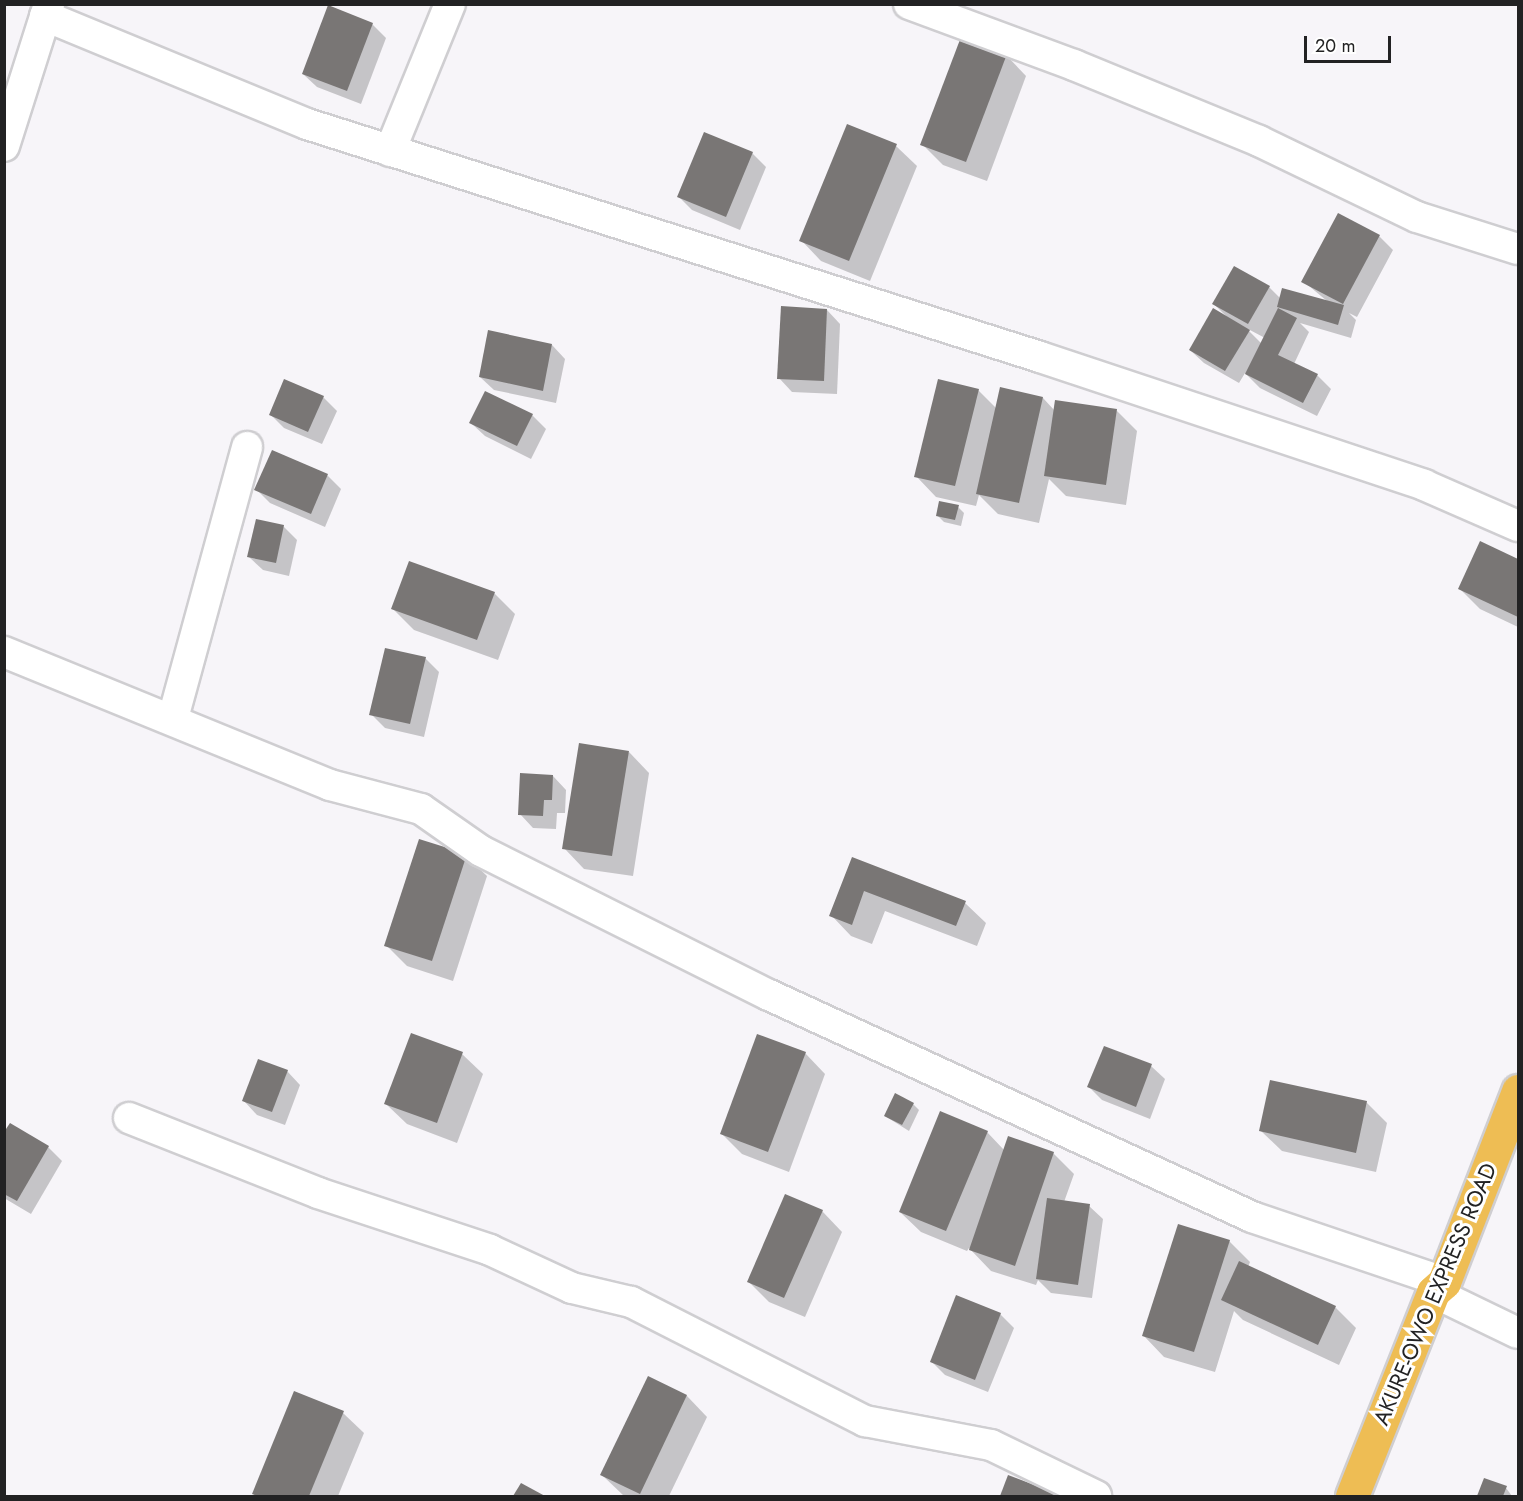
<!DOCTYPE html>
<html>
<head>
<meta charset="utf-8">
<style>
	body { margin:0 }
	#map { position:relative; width:1523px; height:1501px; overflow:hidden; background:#f7f5f9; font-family:Jost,sans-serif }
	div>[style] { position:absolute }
	.shadow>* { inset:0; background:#0003 }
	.building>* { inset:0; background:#797675 }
	.roads { filter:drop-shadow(2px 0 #cfced1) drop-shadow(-2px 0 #cfced1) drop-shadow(0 2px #cfced1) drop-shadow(0 -2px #cfced1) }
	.street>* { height:30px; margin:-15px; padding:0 15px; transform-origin:15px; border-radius:15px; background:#fff }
	.highway>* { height:33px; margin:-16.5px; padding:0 16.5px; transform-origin:16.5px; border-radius:16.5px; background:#eebd54 }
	span { translate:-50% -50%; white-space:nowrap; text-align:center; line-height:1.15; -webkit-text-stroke:6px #fff; paint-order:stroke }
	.street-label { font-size:22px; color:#222223 }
	.frame { position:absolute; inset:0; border:6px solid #222223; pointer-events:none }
	.scale { position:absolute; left:1304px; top:36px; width:87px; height:27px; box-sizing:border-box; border:3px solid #222223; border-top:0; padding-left:8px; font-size:18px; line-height:21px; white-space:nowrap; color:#222223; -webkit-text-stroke:4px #fff; paint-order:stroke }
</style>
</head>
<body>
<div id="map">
	<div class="shadow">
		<div style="clip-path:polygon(372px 24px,386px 38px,361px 104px,317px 87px,303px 74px)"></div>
		<div style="clip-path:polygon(1006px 55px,1026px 76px,987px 181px,943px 165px,922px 144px)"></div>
		<div style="clip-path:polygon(896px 146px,917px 166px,870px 281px,821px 261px,801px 240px)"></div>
		<div style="clip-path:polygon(752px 153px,766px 167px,740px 230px,692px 210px,679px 197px)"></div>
		<div style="clip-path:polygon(evenodd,1379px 236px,1393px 250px,1357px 317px,1349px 313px,1356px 320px,1351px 338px,1300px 323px,1309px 332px,1294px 364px,1317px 375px,1331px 389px,1317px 416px,1260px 388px,1245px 373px,1239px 383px,1204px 363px,1190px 350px,1227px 317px,1214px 304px,1269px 287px,1281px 299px,1327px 301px,1303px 281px,1379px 236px,1248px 329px,1265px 338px,1262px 344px,1248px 330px,1248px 329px)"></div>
		<div style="clip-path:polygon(827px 310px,840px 324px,837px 394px,792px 392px,779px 378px)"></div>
		<div style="clip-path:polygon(552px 345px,565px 359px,556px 403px,494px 390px,480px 377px)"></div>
		<div style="clip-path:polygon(978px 390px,997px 409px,1043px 398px,1055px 411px,1116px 410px,1137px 431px,1126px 505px,1066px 496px,1049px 479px,1039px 523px,998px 514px,979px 495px,976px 506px,936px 497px,916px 476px)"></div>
		<div style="clip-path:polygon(323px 397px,337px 411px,322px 444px,284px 428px,270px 414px)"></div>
		<div style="clip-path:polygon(532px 415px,546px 429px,531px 459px,485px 436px,471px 423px)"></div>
		<div style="clip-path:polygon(327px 475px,341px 489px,325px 527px,270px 503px,256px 489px)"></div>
		<div style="clip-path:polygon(958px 507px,964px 513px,961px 526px,944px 522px,937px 515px)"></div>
		<div style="clip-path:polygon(283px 526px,297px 540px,289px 576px,263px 570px,249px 557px)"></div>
		<div style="clip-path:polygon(1481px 543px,1518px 560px,1518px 627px,1480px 609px,1460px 589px)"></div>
		<div style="clip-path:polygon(494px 593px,515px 614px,498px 660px,414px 630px,393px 609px)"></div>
		<div style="clip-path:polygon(425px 658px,439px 672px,424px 737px,385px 728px,371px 714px)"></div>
		<div style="clip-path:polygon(629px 752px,649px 773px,633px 876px,584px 869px,564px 848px)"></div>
		<div style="clip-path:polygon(553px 776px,566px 790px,565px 813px,557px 813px,556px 829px,533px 828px,520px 814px)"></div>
		<div style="clip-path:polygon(466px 856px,487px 876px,453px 981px,407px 966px,386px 945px)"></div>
		<div style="clip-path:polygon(852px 859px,965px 903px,986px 923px,977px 946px,885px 911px,872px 944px,851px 936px,831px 915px)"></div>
		<div style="clip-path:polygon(412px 1035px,462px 1054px,483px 1074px,457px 1143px,407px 1124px,386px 1104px)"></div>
		<div style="clip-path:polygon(1105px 1047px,1151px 1066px,1165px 1079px,1150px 1119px,1102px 1100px,1089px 1087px)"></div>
		<div style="clip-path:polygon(805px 1053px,825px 1074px,789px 1172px,742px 1154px,722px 1134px)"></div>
		<div style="clip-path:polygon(287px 1071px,300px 1085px,285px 1125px,257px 1115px,244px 1101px)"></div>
		<div style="clip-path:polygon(1366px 1102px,1387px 1123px,1376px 1172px,1282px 1151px,1261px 1131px)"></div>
		<div style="clip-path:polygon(913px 1104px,919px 1110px,909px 1131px,885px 1116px)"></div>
		<div style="clip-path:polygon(987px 1132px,1004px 1150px,1053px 1153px,1074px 1174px,1064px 1202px,1089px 1206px,1103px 1219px,1092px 1298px,1051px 1293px,1038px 1280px,1036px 1285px,991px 1271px,969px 1248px,967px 1251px,921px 1232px,900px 1212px)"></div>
		<div style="clip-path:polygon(4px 1135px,48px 1147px,62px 1161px,31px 1214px,4px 1198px)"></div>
		<div style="clip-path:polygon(822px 1211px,842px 1232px,805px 1317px,769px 1302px,748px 1281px)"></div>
		<div style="clip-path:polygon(1229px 1241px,1250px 1262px,1248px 1267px,1335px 1307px,1356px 1328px,1339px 1365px,1243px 1320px,1234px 1311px,1215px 1372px,1164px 1357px,1144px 1336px)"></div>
		<div style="clip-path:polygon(1000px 1314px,1014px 1328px,988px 1392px,945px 1375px,931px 1361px)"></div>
		<div style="clip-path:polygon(649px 1378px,687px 1396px,707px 1417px,669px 1496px,624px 1496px,602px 1475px)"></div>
		<div style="clip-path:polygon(343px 1413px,364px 1433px,338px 1496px,254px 1494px)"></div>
		<div style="clip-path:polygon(1009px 1477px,1059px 1496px,1001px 1496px)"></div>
		<div style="clip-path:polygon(1485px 1480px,1506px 1488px,1512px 1496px,1479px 1496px)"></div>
	</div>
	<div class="building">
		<div style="clip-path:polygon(328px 5px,373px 23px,347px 91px,302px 74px)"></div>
		<div style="clip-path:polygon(961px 37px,1007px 54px,966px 162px,920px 145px)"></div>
		<div style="clip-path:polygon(847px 124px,897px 144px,849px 261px,799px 241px)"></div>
		<div style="clip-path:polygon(704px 132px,753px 152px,726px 217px,677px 197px)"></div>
		<div style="clip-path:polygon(1338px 213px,1380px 235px,1343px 304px,1301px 282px)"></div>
		<div style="clip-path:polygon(1234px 266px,1270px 286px,1248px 324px,1212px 304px)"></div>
		<div style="clip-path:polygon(1282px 288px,1344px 305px,1338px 325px,1277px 307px)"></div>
		<div style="clip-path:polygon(781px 306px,827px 309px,824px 381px,777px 379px)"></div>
		<div style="clip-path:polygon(1213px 308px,1250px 330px,1225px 371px,1189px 350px)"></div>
		<div style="clip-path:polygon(1278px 308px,1297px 318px,1278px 355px,1318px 374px,1303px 403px,1245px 374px)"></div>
		<div style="clip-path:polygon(488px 330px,552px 344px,543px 391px,479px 377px)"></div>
		<div style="clip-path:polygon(284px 379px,324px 396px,308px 432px,269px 415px)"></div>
		<div style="clip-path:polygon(938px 379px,979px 389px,955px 486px,914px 477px)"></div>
		<div style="clip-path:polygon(1000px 387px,1043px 397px,1019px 503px,976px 494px)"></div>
		<div style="clip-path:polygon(485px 391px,533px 414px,517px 446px,469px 423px)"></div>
		<div style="clip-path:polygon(1055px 400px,1117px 409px,1106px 485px,1044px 476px)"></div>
		<div style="clip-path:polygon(272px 450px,328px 474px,311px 514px,254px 490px)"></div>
		<div style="clip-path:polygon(939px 501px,959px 505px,955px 520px,936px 516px)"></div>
		<div style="clip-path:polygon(256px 519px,284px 525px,276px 563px,247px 557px)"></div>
		<div style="clip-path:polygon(1480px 541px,1518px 559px,1518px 617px,1458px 589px)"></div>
		<div style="clip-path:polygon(409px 561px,495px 592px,477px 640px,391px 609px)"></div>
		<div style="clip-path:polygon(385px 648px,426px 657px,410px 724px,369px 715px)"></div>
		<div style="clip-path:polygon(579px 743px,629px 751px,612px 856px,562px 849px)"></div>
		<div style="clip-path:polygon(520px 773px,553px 775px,552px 800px,544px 800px,543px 816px,518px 815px)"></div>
		<div style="clip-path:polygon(419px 839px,467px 854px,432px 961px,384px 946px)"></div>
		<div style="clip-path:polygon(852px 857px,966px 901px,956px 926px,864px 891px,852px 925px,829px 916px)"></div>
		<div style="clip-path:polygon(411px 1033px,463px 1052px,437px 1123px,384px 1104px)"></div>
		<div style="clip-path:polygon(757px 1034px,806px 1052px,768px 1152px,720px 1134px)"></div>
		<div style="clip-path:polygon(1104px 1046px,1152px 1064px,1136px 1107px,1087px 1087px)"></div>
		<div style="clip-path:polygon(258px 1059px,288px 1070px,272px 1112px,242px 1101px)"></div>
		<div style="clip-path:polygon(1270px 1080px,1367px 1101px,1356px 1153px,1259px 1131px)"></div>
		<div style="clip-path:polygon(895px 1093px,914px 1103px,902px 1125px,884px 1116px)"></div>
		<div style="clip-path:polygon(940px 1111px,988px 1131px,946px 1231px,899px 1212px)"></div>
		<div style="clip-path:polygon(10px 1123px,49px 1146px,17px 1201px,4px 1194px,4px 1132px)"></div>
		<div style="clip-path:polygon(1008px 1136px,1054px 1152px,1015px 1266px,969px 1250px)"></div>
		<div style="clip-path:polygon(785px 1194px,823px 1210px,784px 1298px,747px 1282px)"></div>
		<div style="clip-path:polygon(1047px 1198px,1090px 1204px,1078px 1285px,1036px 1279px)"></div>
		<div style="clip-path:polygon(1178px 1224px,1230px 1240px,1194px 1352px,1142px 1336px)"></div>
		<div style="clip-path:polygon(1239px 1261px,1336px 1306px,1318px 1345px,1221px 1300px)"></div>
		<div style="clip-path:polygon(956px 1295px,1001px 1313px,975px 1380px,930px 1362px)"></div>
		<div style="clip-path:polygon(648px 1376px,687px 1395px,640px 1494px,600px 1475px)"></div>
		<div style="clip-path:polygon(294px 1391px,344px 1411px,309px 1496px,257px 1496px,252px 1494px)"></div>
		<div style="clip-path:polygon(1008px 1475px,1063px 1496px,1000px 1496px)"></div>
		<div style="clip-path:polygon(1484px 1478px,1507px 1486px,1503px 1496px,1477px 1496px)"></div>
		<div style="clip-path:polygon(521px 1483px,545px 1496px,513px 1496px)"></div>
	</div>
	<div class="roads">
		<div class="street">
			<div style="left:909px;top:4px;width:176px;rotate:20.3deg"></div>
			<div style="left:1074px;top:65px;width:200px;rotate:22.3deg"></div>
			<div style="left:1259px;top:141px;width:175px;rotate:25.7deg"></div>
			<div style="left:1417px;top:217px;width:106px;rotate:17.6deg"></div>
			<div style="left:45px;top:16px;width:283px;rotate:22.4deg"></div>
			<div style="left:307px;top:124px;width:769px;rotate:17.63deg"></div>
			<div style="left:1040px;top:357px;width:405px;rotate:18.4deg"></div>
			<div style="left:1424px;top:485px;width:103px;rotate:23.6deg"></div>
			<div style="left:4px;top:146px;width:149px;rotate:-72.4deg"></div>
			<div style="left:390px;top:151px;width:159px;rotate:-67.8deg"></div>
			<div style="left:4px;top:652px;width:352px;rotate:22.2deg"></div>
			<div style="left:330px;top:785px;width:94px;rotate:14.8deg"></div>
			<div style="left:421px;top:809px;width:73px;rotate:35deg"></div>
			<div style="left:481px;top:851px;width:322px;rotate:26.6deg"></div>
			<div style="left:769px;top:995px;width:532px;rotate:24.68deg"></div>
			<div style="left:1252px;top:1217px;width:203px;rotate:18.7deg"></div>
			<div style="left:173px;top:718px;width:281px;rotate:-74.7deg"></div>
			<div style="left:129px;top:1118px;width:203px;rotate:21.6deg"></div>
			<div style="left:318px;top:1193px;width:181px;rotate:18.3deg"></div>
			<div style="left:490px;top:1250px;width:90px;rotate:24.9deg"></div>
			<div style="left:572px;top:1288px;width:61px;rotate:13.3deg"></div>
			<div style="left:631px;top:1302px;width:263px;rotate:27deg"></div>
			<div style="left:865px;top:1421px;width:128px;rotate:10.8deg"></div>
			<div style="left:991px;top:1445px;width:117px;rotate:25.9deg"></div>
			<div style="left:1433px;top:1292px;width:94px;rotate:25.8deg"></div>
		</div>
		<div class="highway">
			<div style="left:1352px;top:1496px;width:219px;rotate:-68.3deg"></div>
			<div style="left:1433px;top:1292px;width:15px;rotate:-42deg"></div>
			<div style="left:1444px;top:1282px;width:205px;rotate:-68.8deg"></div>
		</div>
	</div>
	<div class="street-label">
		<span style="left:1435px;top:1294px;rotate:-67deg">AKURE-OWO EXPRESS ROAD</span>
	</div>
	<div class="frame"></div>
	<div class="scale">20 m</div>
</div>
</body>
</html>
